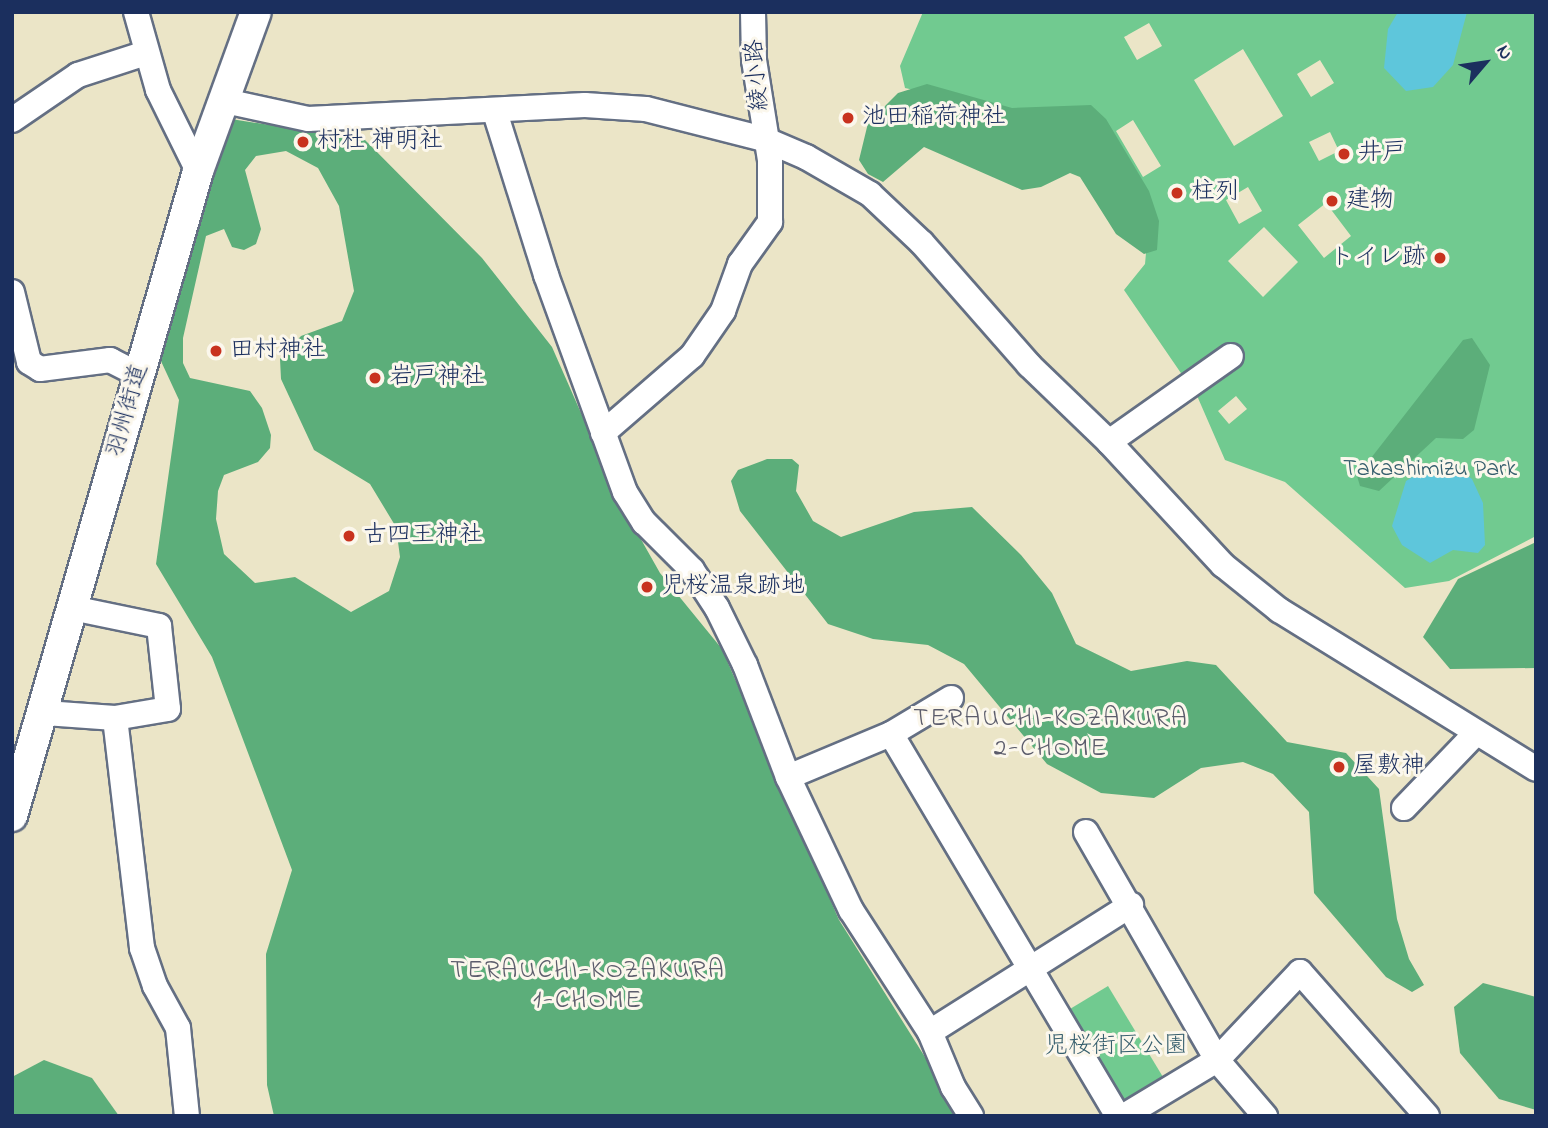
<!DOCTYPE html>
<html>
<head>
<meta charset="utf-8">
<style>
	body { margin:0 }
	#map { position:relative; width:1548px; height:1128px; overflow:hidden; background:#ebe5c7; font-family:"Indie Flower","Klee One",sans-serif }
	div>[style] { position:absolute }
	.green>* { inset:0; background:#71ca90 }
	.forest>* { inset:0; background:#5cae7a }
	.water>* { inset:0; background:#5ec6db }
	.roads { filter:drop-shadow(2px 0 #646f83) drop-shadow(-2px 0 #646f83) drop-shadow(0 2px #646f83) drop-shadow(0 -2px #646f83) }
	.minor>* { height:24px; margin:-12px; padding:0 12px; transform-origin:12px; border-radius:12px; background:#fff }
	.tertiary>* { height:30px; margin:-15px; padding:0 15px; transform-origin:15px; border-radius:15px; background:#fff }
	.dots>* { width:19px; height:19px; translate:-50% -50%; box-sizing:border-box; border:4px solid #fbf7ec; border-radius:50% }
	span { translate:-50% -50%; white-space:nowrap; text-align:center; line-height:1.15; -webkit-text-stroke:6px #fbf7ec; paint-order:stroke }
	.street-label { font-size:24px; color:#1b2f5e }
	.poi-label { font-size:24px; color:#1b2f5e }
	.left { translate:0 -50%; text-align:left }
	.right { translate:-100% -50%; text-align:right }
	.park-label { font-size:24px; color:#355e6d }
	.neighbourhood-label { font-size:26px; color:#5c5d6c; letter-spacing:2px }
	.frame { position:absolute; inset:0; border:14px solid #1b2f5e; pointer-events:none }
	.north { position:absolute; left:1450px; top:28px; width:70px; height:70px; -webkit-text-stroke:5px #fbf7ec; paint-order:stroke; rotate:61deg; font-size:19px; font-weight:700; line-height:28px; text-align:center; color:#1b2f5e }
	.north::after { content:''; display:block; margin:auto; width:24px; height:32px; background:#1b2f5e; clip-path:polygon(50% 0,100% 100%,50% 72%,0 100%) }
</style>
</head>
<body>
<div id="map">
	<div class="green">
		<div style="clip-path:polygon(evenodd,923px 12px,1536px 12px,1536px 536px,1449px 581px,1405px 588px,1285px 482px,1225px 460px,1198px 398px,1124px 290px,1145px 264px,1146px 253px,1092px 145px,963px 101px,905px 88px,900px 66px,923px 12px,1149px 23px,1162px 46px,1137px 60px,1124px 37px,1149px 23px,923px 12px,1243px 49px,1283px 116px,1234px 146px,1194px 80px,1243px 49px,923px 12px,1320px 60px,1334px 83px,1311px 97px,1297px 74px,1320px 60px,923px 12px,1133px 120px,1161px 166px,1143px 177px,1116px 131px,1133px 120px,923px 12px,1330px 132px,1339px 151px,1319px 161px,1309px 142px,1330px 132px,923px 12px,1248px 187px,1262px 211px,1239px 224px,1226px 200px,1248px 187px,923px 12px,1326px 203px,1351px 236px,1324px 258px,1298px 225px,1326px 203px,923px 12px,1264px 227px,1298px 262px,1263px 297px,1228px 261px,1264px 227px,923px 12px,1236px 396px,1247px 409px,1229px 424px,1218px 411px,1236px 396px)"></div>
		<div style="clip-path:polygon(1108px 986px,1166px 1082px,1122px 1108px,1065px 1012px)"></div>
	</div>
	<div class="forest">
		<div style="clip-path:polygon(927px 84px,1012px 108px,1091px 105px,1106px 119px,1149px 191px,1159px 221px,1157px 250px,1144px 254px,1116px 234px,1080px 177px,1070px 173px,1041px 187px,1022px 190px,924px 147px,883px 182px,868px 174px,859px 160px,868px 123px,898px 93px)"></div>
		<div style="clip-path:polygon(evenodd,231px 119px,365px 140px,482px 258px,552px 347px,621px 504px,660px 573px,722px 649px,839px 920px,962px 1116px,274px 1116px,267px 1085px,266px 954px,292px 870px,212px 657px,156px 564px,179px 400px,160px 359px,231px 119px,286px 151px,318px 168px,339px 206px,354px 291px,342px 321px,301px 336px,280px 359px,281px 379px,314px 450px,370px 484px,396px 527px,400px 557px,389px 591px,351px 612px,295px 577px,255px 583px,224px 554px,216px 519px,218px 491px,224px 475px,258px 462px,270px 448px,271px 435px,262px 408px,250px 391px,190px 378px,183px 363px,183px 338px,206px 236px,224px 229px,232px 247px,244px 250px,256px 244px,261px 229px,245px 170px,256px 156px,286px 151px)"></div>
		<div style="clip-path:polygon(1472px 338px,1490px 365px,1474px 430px,1463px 439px,1436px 438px,1379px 491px,1360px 486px,1357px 476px,1463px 340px)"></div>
		<div style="clip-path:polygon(767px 459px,792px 459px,799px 465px,796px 491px,813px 521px,841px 537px,914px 512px,972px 507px,1021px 555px,1052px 593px,1076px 644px,1131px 671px,1187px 661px,1216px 665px,1287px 742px,1346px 753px,1379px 789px,1397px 919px,1409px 959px,1424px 985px,1412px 992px,1386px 977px,1314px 893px,1309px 812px,1273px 774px,1243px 762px,1201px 768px,1154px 798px,1101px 793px,1047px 764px,964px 664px,928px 645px,873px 639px,828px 624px,740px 511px,731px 481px,738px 470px)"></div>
		<div style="clip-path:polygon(1536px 542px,1536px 668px,1450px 669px,1423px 637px,1458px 579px)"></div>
		<div style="clip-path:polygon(1483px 983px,1536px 997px,1536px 1110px,1499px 1099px,1460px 1053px,1454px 1007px)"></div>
		<div style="clip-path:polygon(44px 1060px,92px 1078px,119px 1116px,12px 1116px,12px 1077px)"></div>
	</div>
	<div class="water">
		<div style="clip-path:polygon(1398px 12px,1467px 12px,1453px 65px,1433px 87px,1406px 91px,1384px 68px,1388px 29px)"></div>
		<div style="clip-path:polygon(1437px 469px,1462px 472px,1472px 479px,1483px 503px,1485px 545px,1478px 553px,1453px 550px,1430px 563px,1402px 545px,1392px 526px,1406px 481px,1422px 471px)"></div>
	</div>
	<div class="roads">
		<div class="minor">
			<div style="left:136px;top:12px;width:81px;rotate:74.2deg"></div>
			<div style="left:158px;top:90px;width:90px;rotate:63.7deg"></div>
			<div style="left:225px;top:101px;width:85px;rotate:12.2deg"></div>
			<div style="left:308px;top:119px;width:277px;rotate:-2.9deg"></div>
			<div style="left:585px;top:105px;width:61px;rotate:3.8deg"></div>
			<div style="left:646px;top:109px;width:122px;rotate:14.3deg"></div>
			<div style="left:764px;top:139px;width:46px;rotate:23.2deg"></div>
			<div style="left:806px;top:157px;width:74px;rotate:30deg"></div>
			<div style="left:870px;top:194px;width:71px;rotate:43.3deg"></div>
			<div style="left:922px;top:243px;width:162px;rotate:48.7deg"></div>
			<div style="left:1029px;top:365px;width:111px;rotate:43.9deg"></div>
			<div style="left:1109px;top:442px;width:168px;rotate:47.2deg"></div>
			<div style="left:1223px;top:565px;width:72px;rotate:38.8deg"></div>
			<div style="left:1279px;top:610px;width:302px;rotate:31.7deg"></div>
			<div style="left:495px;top:112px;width:171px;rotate:72.6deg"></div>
			<div style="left:546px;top:275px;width:231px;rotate:70deg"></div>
			<div style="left:625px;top:492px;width:36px;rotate:58deg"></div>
			<div style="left:644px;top:522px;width:68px;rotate:45deg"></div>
			<div style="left:692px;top:570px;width:45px;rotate:56.7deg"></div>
			<div style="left:717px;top:608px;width:64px;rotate:63.8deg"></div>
			<div style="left:745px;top:665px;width:120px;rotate:69deg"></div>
			<div style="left:788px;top:777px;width:147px;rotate:64.7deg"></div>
			<div style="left:851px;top:910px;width:145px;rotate:57.1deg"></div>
			<div style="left:930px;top:1032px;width:60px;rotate:67.3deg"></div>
			<div style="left:953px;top:1087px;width:34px;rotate:58deg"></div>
			<div style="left:12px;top:120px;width:80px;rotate:-34.3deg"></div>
			<div style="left:78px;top:75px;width:71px;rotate:-17.9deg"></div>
			<div style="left:12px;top:292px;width:72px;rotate:76.3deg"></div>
			<div style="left:29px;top:362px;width:13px;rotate:32deg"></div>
			<div style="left:40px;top:369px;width:71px;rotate:-7.3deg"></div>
			<div style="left:110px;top:360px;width:31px;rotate:27deg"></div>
			<div style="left:603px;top:433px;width:118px;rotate:-40.9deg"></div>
			<div style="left:692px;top:356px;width:55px;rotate:-55.4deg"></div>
			<div style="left:723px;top:311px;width:50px;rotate:-70.1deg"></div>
			<div style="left:740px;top:264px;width:52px;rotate:-54.5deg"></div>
			<div style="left:770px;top:222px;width:62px;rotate:-90deg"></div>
			<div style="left:770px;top:160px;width:101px;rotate:-99.1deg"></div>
			<div style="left:754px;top:60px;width:48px;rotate:-91.2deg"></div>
			<div style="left:1109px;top:442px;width:149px;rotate:-35.2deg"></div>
			<div style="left:72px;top:608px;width:89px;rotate:11.7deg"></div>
			<div style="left:159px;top:626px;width:83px;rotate:83.8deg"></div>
			<div style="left:168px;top:709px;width:54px;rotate:170.4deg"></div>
			<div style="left:45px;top:713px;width:70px;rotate:4.1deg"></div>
			<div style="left:115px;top:718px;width:232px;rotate:83.3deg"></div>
			<div style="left:142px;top:948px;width:40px;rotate:71.1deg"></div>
			<div style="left:155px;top:986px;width:48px;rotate:61.3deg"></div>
			<div style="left:178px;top:1028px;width:88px;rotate:84.2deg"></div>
			<div style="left:891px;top:734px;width:70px;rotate:-31deg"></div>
			<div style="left:788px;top:777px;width:112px;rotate:-22.7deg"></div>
			<div style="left:891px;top:734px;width:444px;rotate:59.3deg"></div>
			<div style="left:1404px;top:808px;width:104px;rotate:-46.2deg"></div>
			<div style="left:1086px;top:832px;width:263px;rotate:60.1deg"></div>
			<div style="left:1217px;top:1060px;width:74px;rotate:49.4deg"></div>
			<div style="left:930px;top:1032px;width:238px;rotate:-32.3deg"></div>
			<div style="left:1124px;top:1116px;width:109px;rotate:-31.1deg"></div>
			<div style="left:1217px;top:1060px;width:121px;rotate:-46.7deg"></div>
			<div style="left:1300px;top:972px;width:192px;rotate:48.6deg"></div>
		</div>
		<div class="tertiary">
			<div style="left:12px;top:816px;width:671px;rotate:-73.91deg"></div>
			<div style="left:198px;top:171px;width:169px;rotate:-70deg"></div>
		</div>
	</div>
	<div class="dots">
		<div style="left:848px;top:118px;background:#c8321e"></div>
		<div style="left:303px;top:142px;background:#c8321e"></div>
		<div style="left:1344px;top:154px;background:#c8321e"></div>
		<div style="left:1177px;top:193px;background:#c8321e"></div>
		<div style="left:1332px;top:201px;background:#c8321e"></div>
		<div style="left:1440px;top:258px;background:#c8321e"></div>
		<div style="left:216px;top:351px;background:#c8321e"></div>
		<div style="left:375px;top:378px;background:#c8321e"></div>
		<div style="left:349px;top:536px;background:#c8321e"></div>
		<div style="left:647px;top:587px;background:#c8321e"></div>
		<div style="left:1339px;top:767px;background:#c8321e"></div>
	</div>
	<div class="street-label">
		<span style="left:758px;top:75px;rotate:-95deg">綾小路</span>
		<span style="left:128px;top:411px;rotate:-74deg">羽州街道</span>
	</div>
	<div class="poi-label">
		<span class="left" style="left:862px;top:118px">池田稲荷神社</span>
		<span class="left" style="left:317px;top:142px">村杜 神明社</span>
		<span class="left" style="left:1358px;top:154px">井戸</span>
		<span class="left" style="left:1191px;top:193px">柱列</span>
		<span class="left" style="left:1346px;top:201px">建物</span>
		<span class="right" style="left:1426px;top:258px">トイレ跡</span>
		<span class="left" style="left:230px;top:351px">田村神社</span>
		<span class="left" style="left:389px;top:378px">岩戸神社</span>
		<span class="left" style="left:363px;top:536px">古四王神社</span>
		<span class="left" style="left:661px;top:587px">児桜温泉跡地</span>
		<span class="left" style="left:1353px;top:767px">屋敷神</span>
	</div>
	<div class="park-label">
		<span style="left:1430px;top:470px">Takashimizu Park</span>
		<span style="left:1116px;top:1047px">児桜街区公園</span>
	</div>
	<div class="neighbourhood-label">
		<span style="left:1051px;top:735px">TERAUCHI-KOZAKURA<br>2-CHOME</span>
		<span style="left:588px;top:987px">TERAUCHI-KOZAKURA<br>1-CHOME</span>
	</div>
	<div class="frame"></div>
	<div class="north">N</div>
</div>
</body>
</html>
